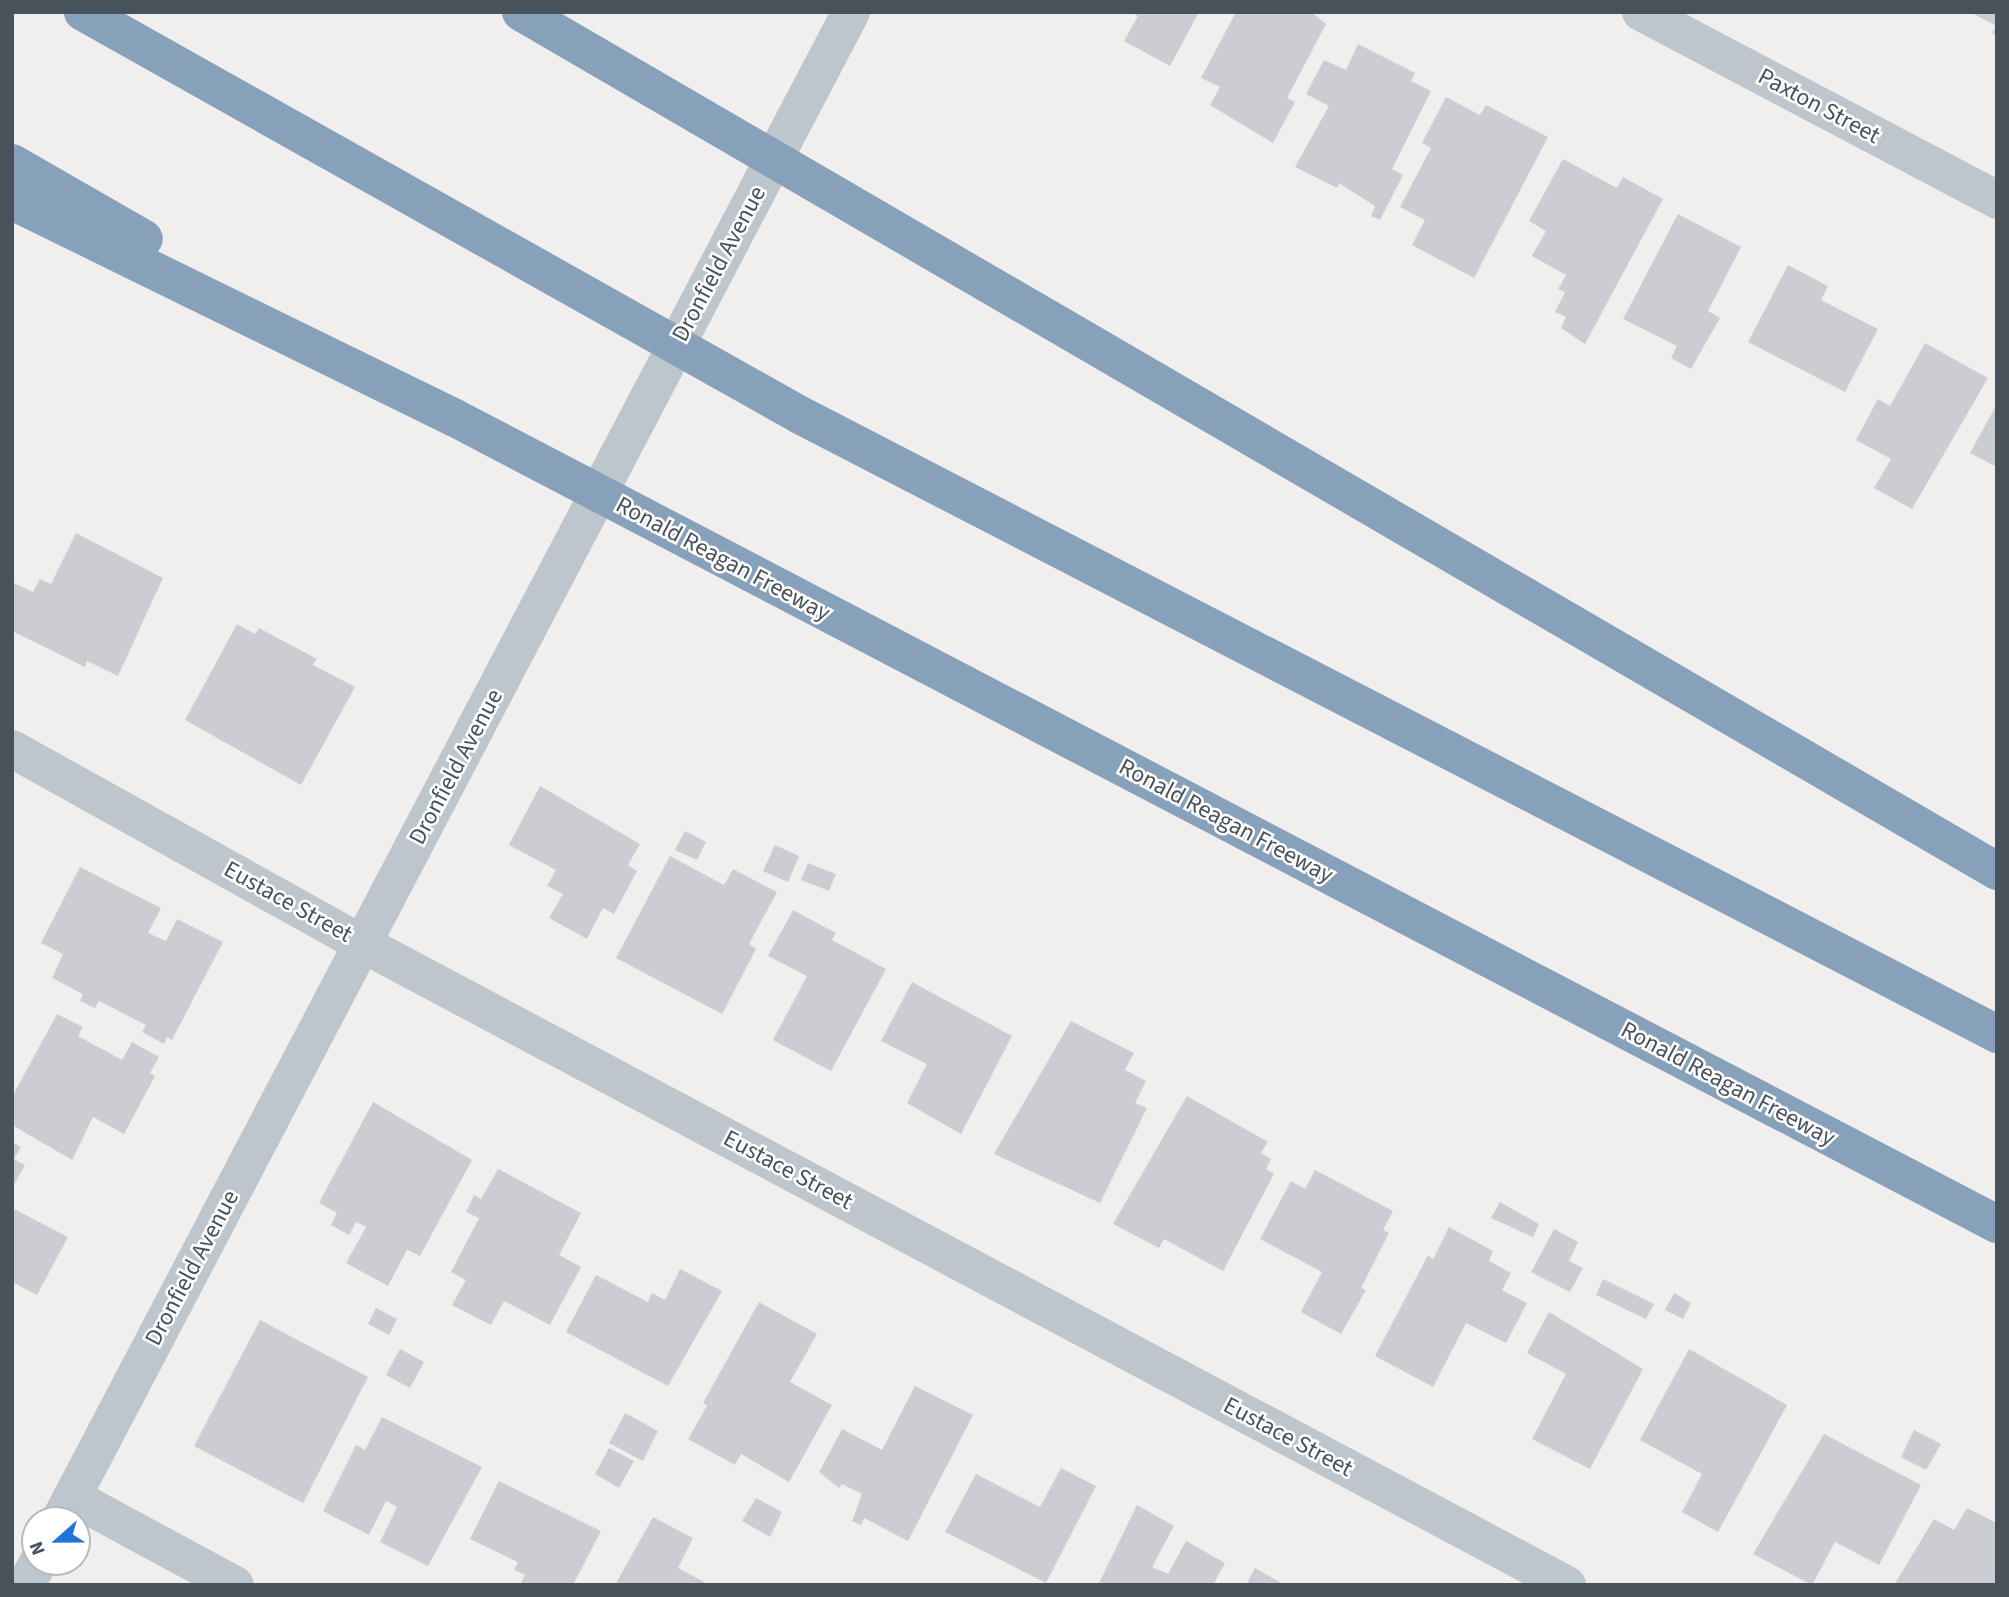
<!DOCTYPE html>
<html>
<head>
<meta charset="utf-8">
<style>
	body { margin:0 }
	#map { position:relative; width:2009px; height:1597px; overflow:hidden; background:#f1eeee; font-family:"Source Sans 3",sans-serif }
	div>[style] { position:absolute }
	.building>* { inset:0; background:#cbcdd3 }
	.minor>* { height:38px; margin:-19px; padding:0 19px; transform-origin:19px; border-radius:19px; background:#bdc6cd }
	.highway>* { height:38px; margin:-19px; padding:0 19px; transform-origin:19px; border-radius:19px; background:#88a1bb }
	span { translate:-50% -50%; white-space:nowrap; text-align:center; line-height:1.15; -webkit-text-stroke:5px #fff; paint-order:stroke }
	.street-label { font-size:24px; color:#47525b }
	.frame { position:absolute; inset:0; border:14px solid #47525b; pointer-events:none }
	.north { position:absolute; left:21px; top:1506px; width:70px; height:70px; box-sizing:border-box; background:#fff; border:2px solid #b5babd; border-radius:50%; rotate:249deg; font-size:19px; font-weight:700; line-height:28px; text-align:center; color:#47525b }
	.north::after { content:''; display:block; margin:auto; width:24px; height:32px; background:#2174d8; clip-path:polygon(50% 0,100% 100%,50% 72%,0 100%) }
</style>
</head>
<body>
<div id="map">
	<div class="building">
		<div style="clip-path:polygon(1130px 12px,1199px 12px,1170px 66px,1124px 41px,1138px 16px)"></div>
		<div style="clip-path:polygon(1236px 12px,1311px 12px,1326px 24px,1287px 98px,1295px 102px,1273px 143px,1210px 105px,1220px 87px,1201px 78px)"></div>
		<div style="clip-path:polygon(1970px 12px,1997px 12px,1997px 36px,1992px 33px,1996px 26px)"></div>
		<div style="clip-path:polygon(1358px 44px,1415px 73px,1411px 81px,1431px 91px,1392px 169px,1403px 175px,1380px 220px,1371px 216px,1375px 206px,1339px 183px,1337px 188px,1295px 167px,1329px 106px,1306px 94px,1324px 60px,1346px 70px)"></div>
		<div style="clip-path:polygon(1446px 97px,1480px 115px,1486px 105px,1548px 137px,1474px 278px,1412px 245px,1425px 220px,1400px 207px,1431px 148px,1422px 143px)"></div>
		<div style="clip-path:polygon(1563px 159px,1617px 188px,1623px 177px,1663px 199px,1585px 344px,1561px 328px,1566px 317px,1555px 312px,1565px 292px,1558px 289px,1566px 275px,1532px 256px,1546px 231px,1529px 221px)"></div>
		<div style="clip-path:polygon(1678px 214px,1741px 247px,1708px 311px,1720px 318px,1691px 369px,1671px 358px,1677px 346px,1623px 319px)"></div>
		<div style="clip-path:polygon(1788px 265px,1828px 286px,1821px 300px,1878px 329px,1845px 392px,1748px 342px)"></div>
		<div style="clip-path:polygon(1925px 343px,1988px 378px,1912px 509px,1874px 488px,1891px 459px,1856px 440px,1878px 399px,1890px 406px)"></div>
		<div style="clip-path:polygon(1997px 404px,1997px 467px,1970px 453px)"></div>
		<div style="clip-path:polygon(76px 533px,163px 578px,118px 676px,87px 661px,85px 667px,12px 631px,12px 582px,33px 592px,40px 579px,51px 584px)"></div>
		<div style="clip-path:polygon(237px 624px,255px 634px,259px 628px,317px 659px,313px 665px,355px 687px,301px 785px,185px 720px)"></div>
		<div style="clip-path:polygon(540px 786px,640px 844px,628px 865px,637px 871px,614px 914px,603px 908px,587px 939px,549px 918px,563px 894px,547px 886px,556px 870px,509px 845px)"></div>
		<div style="clip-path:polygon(685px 831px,706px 842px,697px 860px,675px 850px)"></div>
		<div style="clip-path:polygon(775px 845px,799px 856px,788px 882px,763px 871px)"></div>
		<div style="clip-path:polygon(670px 856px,724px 885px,733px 869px,777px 892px,749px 944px,756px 949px,722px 1014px,616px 958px)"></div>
		<div style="clip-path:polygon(808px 863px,836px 874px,829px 891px,801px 880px)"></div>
		<div style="clip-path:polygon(80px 867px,161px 908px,148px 933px,166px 941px,177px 919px,223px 942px,172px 1040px,167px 1037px,164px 1044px,142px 1032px,146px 1025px,99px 1001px,95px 1008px,80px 1001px,83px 994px,52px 978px,63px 954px,41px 943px)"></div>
		<div style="clip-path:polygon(793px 910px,836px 933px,832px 940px,886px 969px,831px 1071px,773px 1040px,807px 976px,768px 956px)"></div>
		<div style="clip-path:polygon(912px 982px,1012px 1036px,961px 1134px,907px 1103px,927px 1064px,881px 1041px)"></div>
		<div style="clip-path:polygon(57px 1014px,83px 1027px,78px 1036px,122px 1060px,132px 1042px,159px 1057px,150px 1073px,155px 1076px,124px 1134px,93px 1117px,72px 1160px,12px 1125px,12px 1097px)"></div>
		<div style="clip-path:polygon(1071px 1021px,1134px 1053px,1125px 1070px,1146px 1081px,1135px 1103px,1147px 1108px,1100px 1203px,994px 1154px)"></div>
		<div style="clip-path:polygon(1187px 1096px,1268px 1142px,1261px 1153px,1271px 1159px,1266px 1169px,1274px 1174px,1223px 1271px,1164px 1239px,1159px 1248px,1113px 1224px)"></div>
		<div style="clip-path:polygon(373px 1102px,472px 1160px,420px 1256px,407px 1250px,388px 1286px,346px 1263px,366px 1227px,356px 1222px,349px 1235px,331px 1225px,337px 1213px,319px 1203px)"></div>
		<div style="clip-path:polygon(12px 1142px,21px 1147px,14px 1159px,25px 1165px,12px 1188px)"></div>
		<div style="clip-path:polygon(498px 1169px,581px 1213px,559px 1255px,581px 1267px,550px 1325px,504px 1301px,491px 1325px,452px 1305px,466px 1280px,451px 1272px,479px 1218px,466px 1212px,474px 1195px,481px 1199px)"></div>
		<div style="clip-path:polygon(1315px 1170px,1393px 1211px,1383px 1230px,1389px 1233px,1361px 1288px,1366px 1290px,1341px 1334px,1301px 1312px,1322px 1272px,1260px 1239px,1291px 1181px,1305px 1189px)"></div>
		<div style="clip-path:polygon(1500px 1202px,1539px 1224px,1533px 1237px,1491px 1218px)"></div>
		<div style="clip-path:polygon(12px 1208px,68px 1237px,37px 1295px,12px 1282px)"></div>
		<div style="clip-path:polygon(1449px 1227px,1493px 1251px,1489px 1261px,1511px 1273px,1502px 1290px,1527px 1303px,1506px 1343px,1466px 1323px,1433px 1387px,1375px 1356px,1428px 1255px,1433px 1259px)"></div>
		<div style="clip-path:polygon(1554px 1229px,1578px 1242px,1569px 1261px,1583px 1268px,1570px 1292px,1531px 1272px)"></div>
		<div style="clip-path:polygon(680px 1269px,722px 1291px,668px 1386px,566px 1332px,596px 1275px,648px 1302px,652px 1293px,665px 1300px)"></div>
		<div style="clip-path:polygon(1603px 1279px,1654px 1304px,1646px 1319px,1596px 1295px)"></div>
		<div style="clip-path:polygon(1674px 1293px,1691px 1303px,1683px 1319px,1665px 1310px)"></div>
		<div style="clip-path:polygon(759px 1302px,817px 1334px,790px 1382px,832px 1405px,789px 1482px,741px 1454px,735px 1465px,688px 1439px,707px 1406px,703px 1403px)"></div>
		<div style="clip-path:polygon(376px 1308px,397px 1319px,389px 1335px,368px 1324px)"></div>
		<div style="clip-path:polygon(1549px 1312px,1643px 1369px,1590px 1469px,1532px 1439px,1566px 1374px,1527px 1353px)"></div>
		<div style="clip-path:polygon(260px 1320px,368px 1377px,303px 1503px,194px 1446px)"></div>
		<div style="clip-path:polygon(400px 1349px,424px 1362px,410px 1388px,386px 1375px)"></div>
		<div style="clip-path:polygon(1689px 1349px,1787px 1405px,1718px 1532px,1682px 1512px,1702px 1474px,1640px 1440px)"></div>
		<div style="clip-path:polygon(915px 1386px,973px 1415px,908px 1541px,864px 1518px,861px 1525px,852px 1521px,862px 1494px,842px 1484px,839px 1488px,819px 1472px,842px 1429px,882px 1450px)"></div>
		<div style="clip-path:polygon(625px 1413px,658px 1431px,643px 1461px,609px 1443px)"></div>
		<div style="clip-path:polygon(382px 1417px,482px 1467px,428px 1566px,380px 1542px,397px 1507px,386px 1501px,369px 1535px,323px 1511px,356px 1445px,365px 1450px)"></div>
		<div style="clip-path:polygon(1914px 1430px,1941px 1444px,1926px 1470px,1901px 1457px)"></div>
		<div style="clip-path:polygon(1824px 1434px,1921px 1485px,1879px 1565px,1835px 1542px,1812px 1585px,1753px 1554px)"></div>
		<div style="clip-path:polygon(609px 1448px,634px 1461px,619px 1488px,595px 1474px)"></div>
		<div style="clip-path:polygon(1061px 1468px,1096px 1486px,1046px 1583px,945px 1532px,976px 1474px,1040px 1507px)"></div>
		<div style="clip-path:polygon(499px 1481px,601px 1531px,573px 1585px,520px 1585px,525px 1575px,514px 1570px,518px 1562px,470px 1539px)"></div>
		<div style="clip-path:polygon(756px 1498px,782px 1512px,770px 1537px,742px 1521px)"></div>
		<div style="clip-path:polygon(1137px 1505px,1174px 1526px,1152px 1567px,1168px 1574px,1186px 1541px,1225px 1563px,1213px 1585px,1098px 1585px)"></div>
		<div style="clip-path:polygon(1967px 1508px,1997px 1523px,1997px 1585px,1894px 1585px,1934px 1519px,1954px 1530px)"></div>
		<div style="clip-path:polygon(653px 1517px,693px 1538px,678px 1568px,710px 1585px,615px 1585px)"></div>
		<div style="clip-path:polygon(1255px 1568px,1285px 1585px,1246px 1585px)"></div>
	</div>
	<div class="minor">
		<div style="left:1641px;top:12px;width:403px;rotate:27.8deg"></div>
		<div style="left:12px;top:749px;width:402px;rotate:29.1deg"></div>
		<div style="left:363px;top:944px;width:1364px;rotate:28.03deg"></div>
		<div style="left:72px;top:1497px;width:185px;rotate:28.4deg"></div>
		<div style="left:60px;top:1520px;width:1703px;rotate:-62.32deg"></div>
		<div style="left:26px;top:1585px;width:26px;rotate:-62deg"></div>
	</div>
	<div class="highway">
		<div style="left:83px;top:12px;width:822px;rotate:29.34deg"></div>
		<div style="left:800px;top:415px;width:1348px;rotate:27.34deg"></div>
		<div style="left:521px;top:12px;width:1708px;rotate:30.2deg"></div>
		<div style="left:12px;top:163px;width:152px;rotate:29.9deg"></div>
		<div style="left:12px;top:201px;width:493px;rotate:26.1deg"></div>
		<div style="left:455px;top:418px;width:1740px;rotate:27.6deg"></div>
	</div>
	<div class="street-label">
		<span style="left:1819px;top:106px;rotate:28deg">Paxton Street</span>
		<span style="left:719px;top:264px;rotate:-62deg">Dronfield Avenue</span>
		<span style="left:723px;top:559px;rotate:28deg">Ronald Reagan Freeway</span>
		<span style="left:456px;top:767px;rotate:-62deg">Dronfield Avenue</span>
		<span style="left:1226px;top:821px;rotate:28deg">Ronald Reagan Freeway</span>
		<span style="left:288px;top:902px;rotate:29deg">Eustace Street</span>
		<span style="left:1728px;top:1084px;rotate:28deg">Ronald Reagan Freeway</span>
		<span style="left:788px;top:1170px;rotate:28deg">Eustace Street</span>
		<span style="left:192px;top:1268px;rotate:-62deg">Dronfield Avenue</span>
		<span style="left:1288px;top:1437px;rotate:28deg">Eustace Street</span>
	</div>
	<div class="frame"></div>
	<div class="north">N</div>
</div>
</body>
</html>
